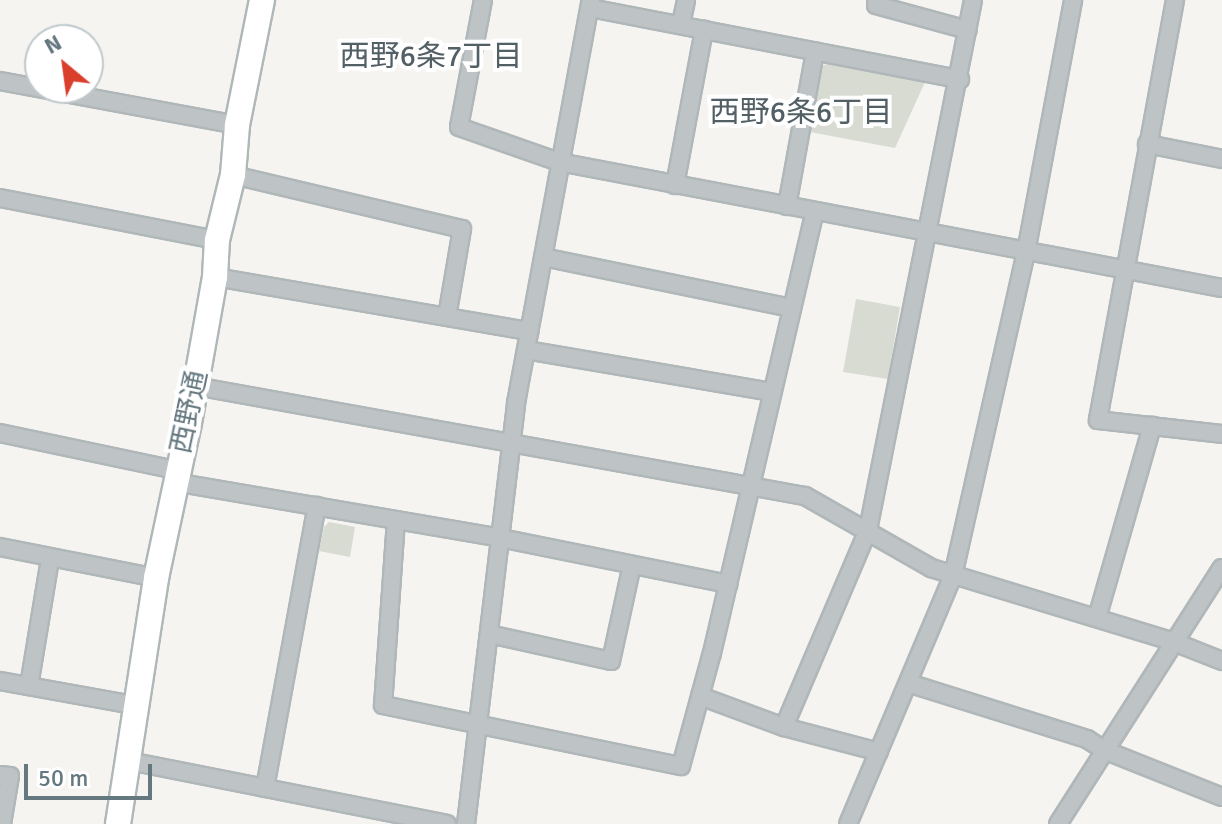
<!DOCTYPE html>
<html>
<head>
<meta charset="utf-8">
<style>
	body { margin:0 }
	#map { position:relative; width:1222px; height:824px; overflow:hidden; background:#f5f4f1; font-family:Signika,"Noto Sans JP",sans-serif }
	div>[style] { position:absolute }
	.green>* { inset:0; background:#d7dbd2 }
	.roads { filter:drop-shadow(2px 0 #b0b7b9) drop-shadow(-2px 0 #b0b7b9) drop-shadow(0 2px #b0b7b9) drop-shadow(0 -2px #b0b7b9) }
	.street>* { height:16px; margin:-8px; padding:0 8px; transform-origin:8px; border-radius:8px; background:#bec3c5 }
	.secondary>* { height:24px; margin:-12px; padding:0 12px; transform-origin:12px; border-radius:12px; background:#fff }
	span { translate:-50% -50%; white-space:nowrap; text-align:center; line-height:1.15; -webkit-text-stroke:8px #fff; paint-order:stroke }
	.street-label { font-size:28px; color:#657880 }
	.neighbourhood-label { font-size:30px; color:#526066 }
	.north { position:absolute; left:24px; top:24px; width:80px; height:80px; box-sizing:border-box; background:#fff; border:2px solid #c1c9cc; border-radius:50%; rotate:331deg; font-size:22px; font-weight:700; line-height:32px; text-align:center; color:#657880 }
	.north::after { content:''; display:block; margin:auto; width:28px; height:36px; background:#da3f2b; clip-path:polygon(50% 0,100% 100%,50% 72%,0 100%) }
	.scale { position:absolute; left:24px; top:764px; width:128px; height:36px; box-sizing:border-box; border:4px solid #657880; border-top:0; padding-left:10px; font-size:24px; line-height:28px; white-space:nowrap; color:#657880; -webkit-text-stroke:6px #fff; paint-order:stroke }
</style>
</head>
<body>
<div id="map">
	<div class="green">
		<div style="clip-path:polygon(828px 63px,926px 80px,895px 148px,810px 132px,823px 66px)"></div>
		<div style="clip-path:polygon(856px 299px,900px 307px,888px 379px,843px 372px)"></div>
		<div style="clip-path:polygon(329px 522px,355px 527px,350px 557px,319px 551px,324px 527px)"></div>
	</div>
	<div class="roads">
		<div class="street">
			<div style="left:483px;top:0;width:129px;rotate:100.7deg"></div>
			<div style="left:459px;top:127px;width:106px;rotate:19.3deg"></div>
			<div style="left:559px;top:162px;width:675px;rotate:10.76deg"></div>
			<div style="left:877px;top:0;width:5px;rotate:101deg"></div>
			<div style="left:876px;top:5px;width:95px;rotate:15.2deg"></div>
			<div style="left:1175px;top:0;width:427px;rotate:100.4deg"></div>
			<div style="left:1098px;top:420px;width:125px;rotate:6.4deg"></div>
			<div style="left:590px;top:8px;width:377px;rotate:10.9deg"></div>
			<div style="left:681px;top:24px;width:25px;rotate:-78deg"></div>
			<div style="left:0;top:81px;width:241px;rotate:10.5deg"></div>
			<div style="left:1147px;top:144px;width:76px;rotate:11.3deg"></div>
			<div style="left:233px;top:175px;width:235px;rotate:13.3deg"></div>
			<div style="left:462px;top:229px;width:89px;rotate:99.7deg"></div>
			<div style="left:675px;top:185px;width:158px;rotate:-79.4deg"></div>
			<div style="left:0;top:198px;width:221px;rotate:11deg"></div>
			<div style="left:787px;top:206px;width:157px;rotate:-79.7deg"></div>
			<div style="left:543px;top:257px;width:254px;rotate:11.6deg"></div>
			<div style="left:215px;top:277px;width:319px;rotate:9.8deg"></div>
			<div style="left:526px;top:350px;width:250px;rotate:9.7deg"></div>
			<div style="left:195px;top:386px;width:620px;rotate:10.22deg"></div>
			<div style="left:805px;top:496px;width:145px;rotate:29.7deg"></div>
			<div style="left:931px;top:568px;width:254px;rotate:16.9deg"></div>
			<div style="left:1174px;top:642px;width:52px;rotate:21.6deg"></div>
			<div style="left:0;top:433px;width:180px;rotate:11.9deg"></div>
			<div style="left:174px;top:482px;width:331px;rotate:9.7deg"></div>
			<div style="left:500px;top:538px;width:233px;rotate:11.4deg"></div>
			<div style="left:396px;top:520px;width:185px;rotate:94deg"></div>
			<div style="left:383px;top:705px;width:304px;rotate:11.6deg"></div>
			<div style="left:681px;top:766px;width:117px;rotate:-74.7deg"></div>
			<div style="left:712px;top:653px;width:453px;rotate:-76.9deg"></div>
			<div style="left:0;top:547px;width:159px;rotate:11.2deg"></div>
			<div style="left:1097px;top:618px;width:200px;rotate:-74deg"></div>
			<div style="left:489px;top:634px;width:125px;rotate:12.5deg"></div>
			<div style="left:611px;top:661px;width:98px;rotate:-77.7deg"></div>
			<div style="left:0;top:681px;width:141px;rotate:10.2deg"></div>
			<div style="left:908px;top:683px;width:188px;rotate:17.4deg"></div>
			<div style="left:1087px;top:739px;width:20px;rotate:33deg"></div>
			<div style="left:1104px;top:750px;width:127px;rotate:21.7deg"></div>
			<div style="left:29px;top:686px;width:129px;rotate:-80.6deg"></div>
			<div style="left:700px;top:696px;width:90px;rotate:20.3deg"></div>
			<div style="left:784px;top:727px;width:98px;rotate:14.7deg"></div>
			<div style="left:784px;top:727px;width:214px;rotate:-66.9deg"></div>
			<div style="left:868px;top:530px;width:540px;rotate:-78.79deg"></div>
			<div style="left:129px;top:761px;width:324px;rotate:11.2deg"></div>
			<div style="left:0;top:775px;width:10px;rotate:6deg"></div>
			<div style="left:10px;top:776px;width:49px;rotate:99.5deg"></div>
			<div style="left:265px;top:788px;width:287px;rotate:-79.6deg"></div>
			<div style="left:466px;top:824px;width:424px;rotate:-83.2deg"></div>
			<div style="left:516px;top:403px;width:410px;rotate:-79.5deg"></div>
			<div style="left:848px;top:824px;width:269px;rotate:-67.1deg"></div>
			<div style="left:953px;top:576px;width:332px;rotate:-77.3deg"></div>
			<div style="left:1026px;top:252px;width:256px;rotate:-79.4deg"></div>
			<div style="left:1058px;top:824px;width:304px;rotate:-57.4deg"></div>
		</div>
		<div class="secondary">
			<div style="left:118px;top:824px;width:249px;rotate:-81.2deg"></div>
			<div style="left:156px;top:578px;width:158px;rotate:-78deg"></div>
			<div style="left:189px;top:423px;width:148px;rotate:-79.9deg"></div>
			<div style="left:215px;top:277px;width:37px;rotate:-87deg"></div>
			<div style="left:217px;top:240px;width:67px;rotate:-76.2deg"></div>
			<div style="left:233px;top:175px;width:50px;rotate:-85.4deg"></div>
			<div style="left:237px;top:125px;width:127px;rotate:-78.7deg"></div>
		</div>
	</div>
	<div class="street-label">
		<span style="left:189px;top:412px;rotate:-78deg">西野通</span>
	</div>
	<div class="neighbourhood-label">
		<span style="left:431px;top:57px">西野6条7丁目</span>
		<span style="left:801px;top:113px">西野6条6丁目</span>
	</div>
	<div class="north">N</div>
	<div class="scale">50 m</div>
</div>
</body>
</html>
